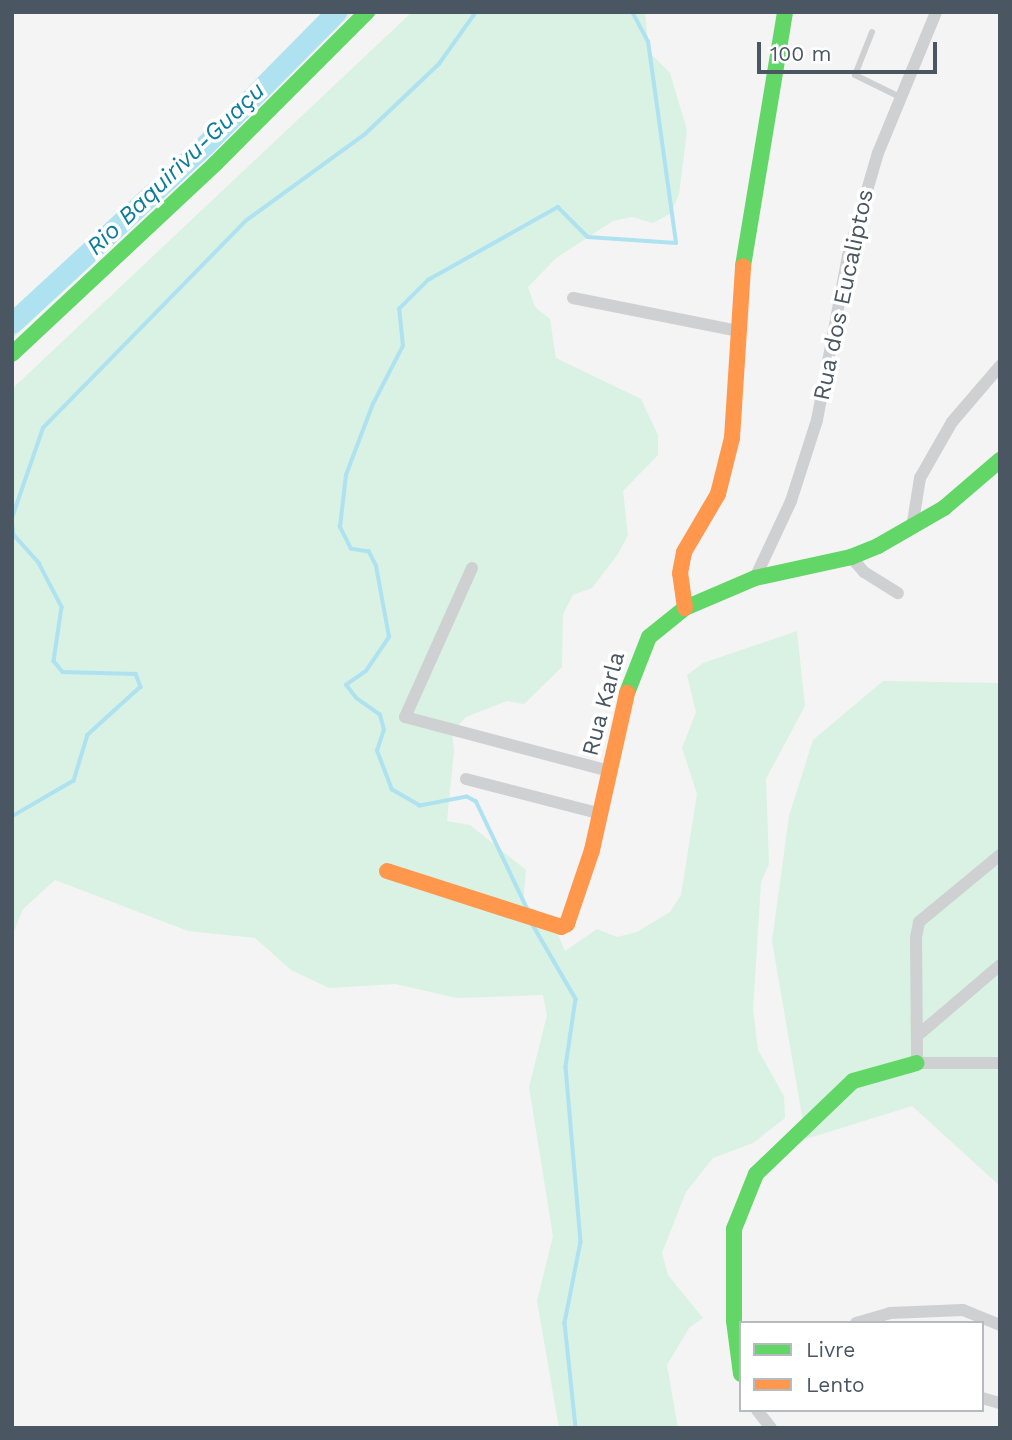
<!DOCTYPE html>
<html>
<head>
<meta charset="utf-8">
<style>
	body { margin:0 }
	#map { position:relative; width:1012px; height:1440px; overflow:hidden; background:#f4f4f4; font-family:"Work Sans",sans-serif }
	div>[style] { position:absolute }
	.green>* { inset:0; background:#d9f2e3 }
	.stream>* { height:3.5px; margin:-1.75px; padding:0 1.75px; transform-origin:1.75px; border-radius:1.75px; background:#aee2f0 }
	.river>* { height:21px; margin:-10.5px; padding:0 10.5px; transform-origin:10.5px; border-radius:10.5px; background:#aee2f0 }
	.lane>* { height:6px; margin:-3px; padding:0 3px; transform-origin:3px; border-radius:3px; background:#ced0d2 }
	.street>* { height:12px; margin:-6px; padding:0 6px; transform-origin:6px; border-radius:6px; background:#ced0d2 }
	.fast>* { height:16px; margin:-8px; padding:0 8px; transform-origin:8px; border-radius:8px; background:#63d668 }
	.slow>* { height:16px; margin:-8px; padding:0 8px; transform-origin:8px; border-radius:8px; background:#ff974d }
	span { translate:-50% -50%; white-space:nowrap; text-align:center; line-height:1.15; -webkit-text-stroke:7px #fff; paint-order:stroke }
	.street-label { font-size:23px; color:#4a5661 }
	.water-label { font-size:24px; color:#0c7c9b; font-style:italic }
	.frame { position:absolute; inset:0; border:14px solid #4a5661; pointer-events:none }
	.legend { position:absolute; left:739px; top:1321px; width:245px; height:91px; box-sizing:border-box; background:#fff; border:2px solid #b7bbc0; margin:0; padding:9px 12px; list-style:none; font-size:21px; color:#4a5661 }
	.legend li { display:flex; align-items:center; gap:14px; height:35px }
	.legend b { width:35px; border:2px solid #b7bbc0 }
	.scale { position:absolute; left:757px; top:42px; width:180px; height:32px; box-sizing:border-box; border:4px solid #4a5661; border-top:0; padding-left:9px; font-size:21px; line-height:24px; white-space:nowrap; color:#4a5661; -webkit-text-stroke:5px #fff; paint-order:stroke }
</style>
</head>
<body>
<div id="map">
	<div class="green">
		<div style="clip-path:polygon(341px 12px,353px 12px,216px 149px,12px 339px,12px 330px,202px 155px)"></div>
		<div style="clip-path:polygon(412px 12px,645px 12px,649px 52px,670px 73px,687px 130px,679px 195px,670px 214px,653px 223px,632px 217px,613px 221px,556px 258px,528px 287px,535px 307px,550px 319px,556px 358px,641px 399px,658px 435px,658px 455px,623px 491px,628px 535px,618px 554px,592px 588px,573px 595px,563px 614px,562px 667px,524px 704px,507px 701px,466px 717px,452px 732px,454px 751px,447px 821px,470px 825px,526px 870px,523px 904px,550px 916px,565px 951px,597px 929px,617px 937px,637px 932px,670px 912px,681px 895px,697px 794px,682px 748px,696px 712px,687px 675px,703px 663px,797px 631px,805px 706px,766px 779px,769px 864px,761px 882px,753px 1009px,758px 1050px,784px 1096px,785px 1118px,753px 1143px,713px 1158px,686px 1192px,662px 1253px,668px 1275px,703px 1318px,689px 1328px,667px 1365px,678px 1428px,559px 1428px,537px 1301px,553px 1236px,529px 1087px,547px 1015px,543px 995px,457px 998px,395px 984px,329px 988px,291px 970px,255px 938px,188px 931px,55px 880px,23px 909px,12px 936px,12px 389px)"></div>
		<div style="clip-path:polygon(883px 681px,1000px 683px,1000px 1186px,912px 1106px,806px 1139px,772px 941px,789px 816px,813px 740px)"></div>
	</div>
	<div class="stream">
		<div style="left:12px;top:518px;width:95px;rotate:-71deg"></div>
		<div style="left:43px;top:428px;width:291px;rotate:-45.6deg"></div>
		<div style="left:247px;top:220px;width:145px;rotate:-36deg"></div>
		<div style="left:364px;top:135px;width:103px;rotate:-43.4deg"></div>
		<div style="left:439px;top:64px;width:64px;rotate:-54.6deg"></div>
		<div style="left:12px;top:519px;width:16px;rotate:83deg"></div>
		<div style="left:14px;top:535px;width:38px;rotate:48deg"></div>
		<div style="left:39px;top:563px;width:50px;rotate:62.4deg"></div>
		<div style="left:62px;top:607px;width:55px;rotate:98.4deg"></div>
		<div style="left:54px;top:661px;width:14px;rotate:51deg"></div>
		<div style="left:63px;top:672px;width:73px;rotate:1.6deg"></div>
		<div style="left:136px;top:674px;width:14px;rotate:69deg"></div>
		<div style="left:141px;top:687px;width:72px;rotate:137.8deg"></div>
		<div style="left:88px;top:735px;width:48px;rotate:106.9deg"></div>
		<div style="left:74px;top:781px;width:72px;rotate:149.9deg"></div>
		<div style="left:528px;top:911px;width:121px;rotate:-115.5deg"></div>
		<div style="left:476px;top:802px;width:10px;rotate:-151deg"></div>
		<div style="left:467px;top:797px;width:48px;rotate:169.2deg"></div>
		<div style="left:420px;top:806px;width:32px;rotate:-150deg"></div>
		<div style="left:392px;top:790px;width:42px;rotate:-111deg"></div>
		<div style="left:377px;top:751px;width:22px;rotate:-72deg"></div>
		<div style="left:384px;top:730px;width:16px;rotate:-105deg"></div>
		<div style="left:380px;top:715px;width:29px;rotate:-145deg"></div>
		<div style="left:356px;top:698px;width:16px;rotate:-128deg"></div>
		<div style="left:346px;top:685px;width:24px;rotate:-35deg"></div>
		<div style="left:366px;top:671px;width:41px;rotate:-55.9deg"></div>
		<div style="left:389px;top:637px;width:72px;rotate:-100.4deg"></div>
		<div style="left:376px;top:566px;width:16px;rotate:-117deg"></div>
		<div style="left:369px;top:552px;width:18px;rotate:-171deg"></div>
		<div style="left:351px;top:549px;width:25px;rotate:-117deg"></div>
		<div style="left:340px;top:527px;width:52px;rotate:-83.4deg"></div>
		<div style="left:346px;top:475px;width:76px;rotate:-69.2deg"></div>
		<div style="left:373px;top:404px;width:65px;rotate:-62.7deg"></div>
		<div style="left:403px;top:346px;width:37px;rotate:-96deg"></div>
		<div style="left:399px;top:309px;width:41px;rotate:-45deg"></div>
		<div style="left:428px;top:280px;width:149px;rotate:-29.3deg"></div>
		<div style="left:558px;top:207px;width:42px;rotate:45deg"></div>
		<div style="left:588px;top:237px;width:88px;rotate:3.9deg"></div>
		<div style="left:676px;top:243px;width:203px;rotate:-97.9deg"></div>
		<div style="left:648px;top:42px;width:34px;rotate:-118deg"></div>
		<div style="left:533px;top:925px;width:86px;rotate:59.8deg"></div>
		<div style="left:576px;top:999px;width:69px;rotate:98.4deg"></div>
		<div style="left:566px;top:1067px;width:176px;rotate:85.1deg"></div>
		<div style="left:581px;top:1242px;width:83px;rotate:101.2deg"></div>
		<div style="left:565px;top:1323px;width:106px;rotate:84deg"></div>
	</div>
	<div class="river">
		<div style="left:12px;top:323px;width:263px;rotate:-42.7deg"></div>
		<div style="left:205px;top:145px;width:187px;rotate:-45.4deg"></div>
	</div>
	<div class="lane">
		<div style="left:872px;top:32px;width:46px;rotate:111.6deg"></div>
		<div style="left:855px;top:75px;width:50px;rotate:26.1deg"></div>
	</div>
	<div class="street">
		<div style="left:573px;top:298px;width:168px;rotate:11.3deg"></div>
		<div style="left:912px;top:528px;width:51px;rotate:-80.9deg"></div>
		<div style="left:920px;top:478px;width:64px;rotate:-60.3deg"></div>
		<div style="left:952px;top:422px;width:74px;rotate:-49.4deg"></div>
		<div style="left:851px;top:557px;width:20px;rotate:49deg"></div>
		<div style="left:864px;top:572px;width:40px;rotate:32deg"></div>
		<div style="left:472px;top:568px;width:163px;rotate:114.2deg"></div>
		<div style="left:405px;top:717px;width:211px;rotate:14.8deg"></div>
		<div style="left:755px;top:578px;width:85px;rotate:-64.9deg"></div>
		<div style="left:791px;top:501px;width:85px;rotate:-72.2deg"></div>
		<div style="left:817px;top:420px;width:167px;rotate:-79.3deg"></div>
		<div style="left:848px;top:256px;width:107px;rotate:-73.8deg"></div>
		<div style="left:878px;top:153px;width:152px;rotate:-67.6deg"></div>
		<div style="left:466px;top:779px;width:139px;rotate:14.5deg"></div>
		<div style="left:1000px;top:855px;width:105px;rotate:140.4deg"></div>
		<div style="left:919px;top:922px;width:16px;rotate:101deg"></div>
		<div style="left:916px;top:938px;width:125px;rotate:89.5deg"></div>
		<div style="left:917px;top:1063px;width:83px"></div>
		<div style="left:917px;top:1036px;width:109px;rotate:-40.5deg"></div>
		<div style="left:856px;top:1323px;width:35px;rotate:-16deg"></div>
		<div style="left:890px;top:1313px;width:73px;rotate:-2.4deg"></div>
		<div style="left:963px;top:1310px;width:40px;rotate:22deg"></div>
		<div style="left:982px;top:1398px;width:19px;rotate:16deg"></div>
		<div style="left:757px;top:1410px;width:23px;rotate:52deg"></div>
	</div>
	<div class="fast">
		<div style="left:743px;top:266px;width:257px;rotate:-80.6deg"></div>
		<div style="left:12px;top:354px;width:279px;rotate:-43.1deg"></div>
		<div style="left:216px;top:163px;width:214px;rotate:-45deg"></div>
		<div style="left:627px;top:693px;width:60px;rotate:-68.6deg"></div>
		<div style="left:649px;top:637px;width:46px;rotate:-38.9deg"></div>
		<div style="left:685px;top:608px;width:76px;rotate:-23.2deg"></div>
		<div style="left:755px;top:578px;width:98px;rotate:-12.3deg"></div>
		<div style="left:851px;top:557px;width:29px;rotate:-22deg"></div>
		<div style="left:878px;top:546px;width:76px;rotate:-29.9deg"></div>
		<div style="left:944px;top:508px;width:74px;rotate:-40.6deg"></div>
		<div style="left:741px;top:1374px;width:53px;rotate:-97.5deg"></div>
		<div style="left:734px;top:1321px;width:92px;rotate:-90deg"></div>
		<div style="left:734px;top:1229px;width:59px;rotate:-68.2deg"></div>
		<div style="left:756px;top:1174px;width:134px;rotate:-43.8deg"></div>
		<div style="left:853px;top:1081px;width:66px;rotate:-15.7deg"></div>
	</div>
	<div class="slow">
		<div style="left:685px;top:608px;width:35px;rotate:-98deg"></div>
		<div style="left:680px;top:573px;width:21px;rotate:-79deg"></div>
		<div style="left:684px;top:552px;width:67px;rotate:-59.6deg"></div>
		<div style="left:718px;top:494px;width:58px;rotate:-76deg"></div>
		<div style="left:732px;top:438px;width:172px;rotate:-86.3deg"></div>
		<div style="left:387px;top:871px;width:183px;rotate:17.8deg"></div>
		<div style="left:561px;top:927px;width:7px;rotate:-27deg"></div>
		<div style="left:567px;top:924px;width:78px;rotate:-71.3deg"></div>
		<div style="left:592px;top:850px;width:161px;rotate:-77.4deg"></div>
	</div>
	<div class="street-label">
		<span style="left:844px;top:295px;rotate:-78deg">Rua dos Eucaliptos</span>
		<span style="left:604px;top:704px;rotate:-75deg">Rua Karla</span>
	</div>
	<div class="water-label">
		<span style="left:176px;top:169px;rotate:-44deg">Rio Baquirivu-Guaçu</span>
	</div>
	<div class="frame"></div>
	<ul class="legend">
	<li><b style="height:9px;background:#63d668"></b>Livre</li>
	<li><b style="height:9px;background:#ff974d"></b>Lento</li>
	</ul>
	<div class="scale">100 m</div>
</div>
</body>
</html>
